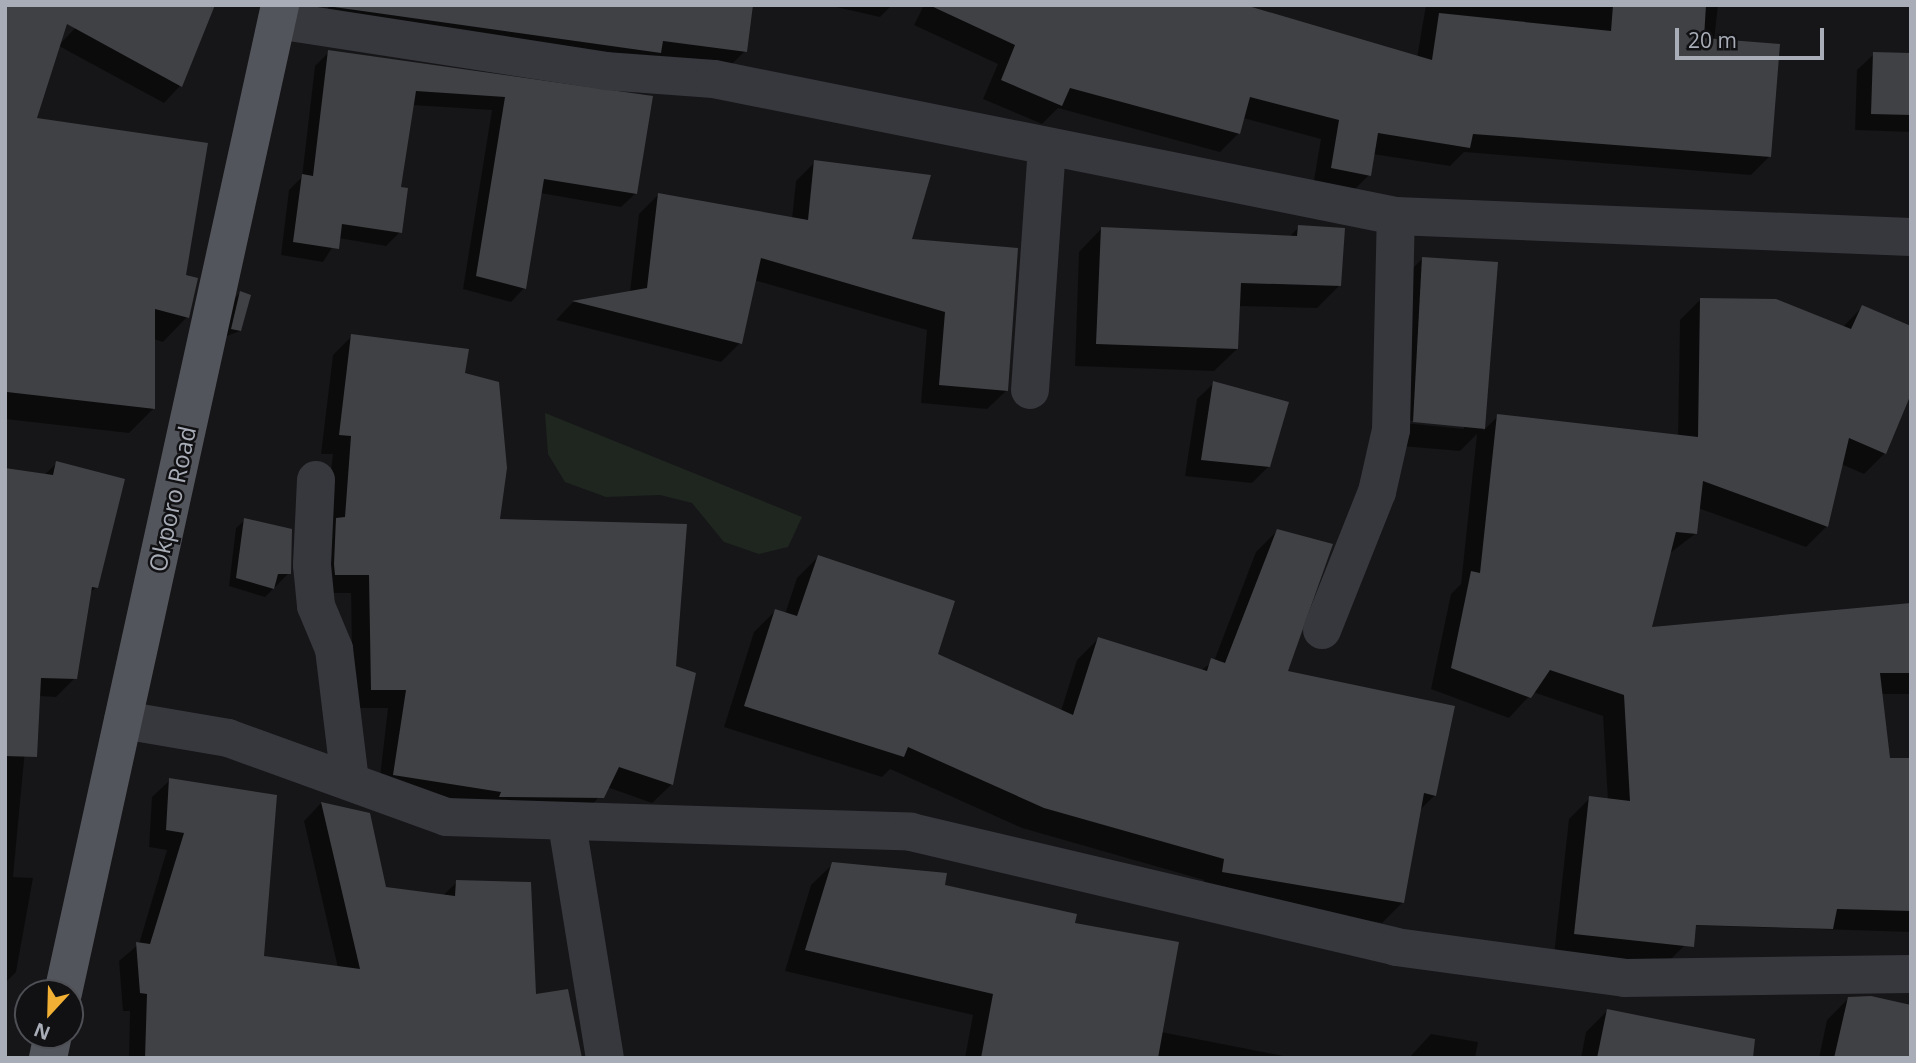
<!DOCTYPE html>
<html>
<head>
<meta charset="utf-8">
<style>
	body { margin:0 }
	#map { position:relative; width:1916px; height:1063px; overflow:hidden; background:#161618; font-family:"Open Sans",sans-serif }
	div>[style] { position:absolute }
	.green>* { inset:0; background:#1e261f }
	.shadow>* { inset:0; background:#0007 }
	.building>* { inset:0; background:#404145 }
	.minor>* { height:38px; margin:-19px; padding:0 19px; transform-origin:19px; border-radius:19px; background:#37383d }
	.major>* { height:38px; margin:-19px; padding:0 19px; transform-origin:19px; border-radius:19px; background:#53555c }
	span { translate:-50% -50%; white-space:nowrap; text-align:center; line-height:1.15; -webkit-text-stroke:5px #111113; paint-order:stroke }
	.street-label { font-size:24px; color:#a8adb8 }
	.frame { position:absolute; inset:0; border:7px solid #a8adb8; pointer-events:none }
	.north { position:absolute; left:14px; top:979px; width:70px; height:70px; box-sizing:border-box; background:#111113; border:2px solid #4d4f55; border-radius:50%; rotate:202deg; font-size:19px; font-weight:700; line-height:28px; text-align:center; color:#a8adb8 }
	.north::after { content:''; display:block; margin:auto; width:24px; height:32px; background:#f2b134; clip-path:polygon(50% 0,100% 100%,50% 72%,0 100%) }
	.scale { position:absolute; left:1675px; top:28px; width:149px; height:32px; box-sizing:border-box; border:4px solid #a8adb8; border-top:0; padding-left:9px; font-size:21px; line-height:24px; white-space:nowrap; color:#a8adb8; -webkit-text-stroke:5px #111113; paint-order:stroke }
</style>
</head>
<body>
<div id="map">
	<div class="green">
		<div style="clip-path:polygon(545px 413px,802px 517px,788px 547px,759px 554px,724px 542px,692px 503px,660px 495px,606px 497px,565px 482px,548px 454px)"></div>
	</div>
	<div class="shadow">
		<div style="clip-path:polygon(329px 5px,557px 5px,587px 11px,588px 5px,752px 5px,745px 51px,730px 66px,644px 67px,324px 22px)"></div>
		<div style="clip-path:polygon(827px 5px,892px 5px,880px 17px)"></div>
		<div style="clip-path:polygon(924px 5px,1238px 5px,1417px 58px,1426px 5px,1718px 5px,1714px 41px,1770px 156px,1751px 175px,1464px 152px,1450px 166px,1373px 154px,1369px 175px,1350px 194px,1313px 186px,1321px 139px,1243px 118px,1239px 133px,1220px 152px,1058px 108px,1042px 124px,983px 99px,998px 64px,914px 25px)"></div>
		<div style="clip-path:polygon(5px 11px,59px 45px,79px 24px,196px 46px,180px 86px,164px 103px,59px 46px,35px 119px,184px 276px,187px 317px,163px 342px,154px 339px,153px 409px,129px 433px,5px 419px)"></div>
		<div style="clip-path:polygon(329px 52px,651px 98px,635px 194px,621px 207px,540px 193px,524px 288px,511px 302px,463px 289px,492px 110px,412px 105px,399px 188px,400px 232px,386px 246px,338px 238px,323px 262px,281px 255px,289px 190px,302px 177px,315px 66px)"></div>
		<div style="clip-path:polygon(1874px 54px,1911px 55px,1911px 132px,1855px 130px,1857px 70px)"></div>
		<div style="clip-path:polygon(815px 162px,910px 240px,1006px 391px,987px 409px,921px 403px,927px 330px,754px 280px,740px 343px,721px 362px,556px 320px,573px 302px,630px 292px,639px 214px,658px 195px,792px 219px,796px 181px)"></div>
		<div style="clip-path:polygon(1299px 227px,1339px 286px,1317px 308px,1238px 306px,1237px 349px,1214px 371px,1075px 366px,1079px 252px,1101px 229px,1289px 237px)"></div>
		<div style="clip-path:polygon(evenodd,1423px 258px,1496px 264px,1483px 431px,1498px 416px,1678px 437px,1680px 320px,1701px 299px,1842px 328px,1862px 307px,1885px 453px,1864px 474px,1841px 464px,1827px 526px,1806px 547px,1698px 508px,1695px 534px,1669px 554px,1650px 629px,1911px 605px,1911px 694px,1881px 694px,1888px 759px,1911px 760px,1911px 932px,1686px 925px,1684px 946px,1663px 967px,1554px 955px,1569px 819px,1590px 798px,1608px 801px,1603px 716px,1533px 692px,1509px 718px,1431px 689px,1451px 594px,1461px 584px,1477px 434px,1460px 451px,1390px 445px,1399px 282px,1423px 258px,1404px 420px,1464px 425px,1464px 429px,1404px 423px,1404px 420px)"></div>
		<div style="clip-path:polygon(240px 293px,240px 331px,224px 337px,232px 301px)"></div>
		<div style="clip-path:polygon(352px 336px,463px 374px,498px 520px,674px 668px,694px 674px,671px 785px,652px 803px,607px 787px,583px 816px,378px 794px,388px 708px,353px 708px,351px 593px,317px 593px,333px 454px,321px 454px,333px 355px)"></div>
		<div style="clip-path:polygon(1214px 383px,1269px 466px,1252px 483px,1185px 476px,1197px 399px)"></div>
		<div style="clip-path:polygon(57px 463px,96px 587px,89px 594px,75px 678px,56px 697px,39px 696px,26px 739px,13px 877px,33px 878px,16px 972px,5px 983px,5px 470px,44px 475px)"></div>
		<div style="clip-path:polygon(245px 520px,289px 573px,265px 597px,229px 586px,236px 528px)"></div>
		<div style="clip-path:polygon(1277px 531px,1286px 672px,1435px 795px,1419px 811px,1403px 902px,1382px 923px,1202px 892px,1204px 880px,1022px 828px,890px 769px,882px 777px,724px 727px,754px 632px,775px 611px,785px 614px,797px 578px,818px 557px,935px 655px,1061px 711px,1077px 660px,1098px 639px,1200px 671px,1214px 661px,1256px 552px)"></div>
		<div style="clip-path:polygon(170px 780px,262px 958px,338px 968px,304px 821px,321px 803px,368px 814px,384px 889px,428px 910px,457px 882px,534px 996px,406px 1058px,129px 1058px,130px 1011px,123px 1011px,119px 961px,139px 944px,167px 850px,149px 847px,152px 797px)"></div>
		<div style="clip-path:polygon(833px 864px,1073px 924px,1161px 1032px,1294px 1058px,965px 1058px,973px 1015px,785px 971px,811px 885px)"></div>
		<div style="clip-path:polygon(1848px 999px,1911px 1058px,1819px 1058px,1827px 1020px)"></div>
		<div style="clip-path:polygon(1607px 1011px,1686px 1058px,1581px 1058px,1586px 1032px)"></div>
		<div style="clip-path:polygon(1431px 1034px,1478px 1042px,1475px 1058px,1409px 1058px)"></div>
	</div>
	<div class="building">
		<div style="clip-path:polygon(5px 5px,215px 5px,182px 87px,67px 24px,37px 118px,208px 143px,186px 275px,198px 278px,189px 318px,155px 309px,155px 409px,7px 392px)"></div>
		<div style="clip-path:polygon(753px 5px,747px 52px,663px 41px,661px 53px,334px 7px)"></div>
		<div style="clip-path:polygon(929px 5px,1245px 5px,1432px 60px,1439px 13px,1611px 31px,1613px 5px,1706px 5px,1704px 38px,1780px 44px,1771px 157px,1473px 134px,1470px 148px,1378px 133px,1371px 176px,1331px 168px,1339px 120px,1250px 97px,1240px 134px,1070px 88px,1062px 106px,1001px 80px,1015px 45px)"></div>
		<div style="clip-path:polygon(328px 50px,653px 96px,637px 194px,544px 179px,526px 289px,476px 276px,505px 97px,416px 91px,401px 187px,408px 188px,402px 233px,342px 224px,339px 249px,293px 242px,302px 174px,313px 176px)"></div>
		<div style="clip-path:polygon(1873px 52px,1911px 53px,1911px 115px,1871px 114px)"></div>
		<div style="clip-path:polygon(814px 160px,931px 175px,912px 239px,1018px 248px,1008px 391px,939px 385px,945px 312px,761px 258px,742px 344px,572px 301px,647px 288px,658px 193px,808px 220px)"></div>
		<div style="clip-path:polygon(1298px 225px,1345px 228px,1341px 286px,1241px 283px,1238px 349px,1096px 344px,1101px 227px,1297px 236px)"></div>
		<div style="clip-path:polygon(1422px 257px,1498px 262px,1485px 429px,1413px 422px)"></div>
		<div style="clip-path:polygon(240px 291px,251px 295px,241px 331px,231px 329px)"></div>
		<div style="clip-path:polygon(1700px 298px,1776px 299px,1851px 329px,1862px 305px,1911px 326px,1911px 394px,1886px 454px,1849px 438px,1828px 527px,1703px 481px,1697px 534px,1676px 532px,1652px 627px,1911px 603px,1911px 673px,1880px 673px,1890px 758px,1911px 758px,1911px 911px,1837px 909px,1833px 929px,1696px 925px,1694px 947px,1574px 934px,1589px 796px,1630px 801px,1624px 695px,1550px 670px,1531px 698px,1451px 668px,1471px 571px,1480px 573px,1497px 414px,1698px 437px)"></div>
		<div style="clip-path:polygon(351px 334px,469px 349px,465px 373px,499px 382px,507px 468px,500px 519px,687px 524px,676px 666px,696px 673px,673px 785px,619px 767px,604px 798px,499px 797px,501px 792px,393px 775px,406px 690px,371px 690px,369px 575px,335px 575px,334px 564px,336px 518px,345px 517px,351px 436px,339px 435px)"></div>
		<div style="clip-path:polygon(1213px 381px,1289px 402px,1270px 467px,1201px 460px)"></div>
		<div style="clip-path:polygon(56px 461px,125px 479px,98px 588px,92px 587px,77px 679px,41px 678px,37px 757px,5px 756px,5px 468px,53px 475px)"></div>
		<div style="clip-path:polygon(244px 518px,292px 529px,291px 574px,278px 574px,274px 589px,236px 578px)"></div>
		<div style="clip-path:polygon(1277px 529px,1333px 544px,1288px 671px,1455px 706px,1436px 796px,1424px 793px,1404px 903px,1222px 872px,1224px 859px,1044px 808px,908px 747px,904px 757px,744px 706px,775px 609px,797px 616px,818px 555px,955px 601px,938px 654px,1073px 715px,1098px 637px,1207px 671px,1211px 658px,1225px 663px)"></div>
		<div style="clip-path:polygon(169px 778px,277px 795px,264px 956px,360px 969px,321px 802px,370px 813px,386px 887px,455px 896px,456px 880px,531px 882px,536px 994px,568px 989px,582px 1058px,145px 1058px,147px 994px,140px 993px,136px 942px,150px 944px,184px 833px,166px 830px)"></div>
		<div style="clip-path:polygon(832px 862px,947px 873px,945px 885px,1077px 914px,1075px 923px,1179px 942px,1158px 1058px,981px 1058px,993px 994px,805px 950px)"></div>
		<div style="clip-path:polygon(1871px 996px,1911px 1005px,1911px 1058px,1834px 1058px,1848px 997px)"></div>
		<div style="clip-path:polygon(1607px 1009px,1755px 1039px,1753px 1058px,1597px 1058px)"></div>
	</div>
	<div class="minor">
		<div style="left:277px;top:20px;width:332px;rotate:8.8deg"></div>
		<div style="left:605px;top:71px;width:109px;rotate:4.2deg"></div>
		<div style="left:714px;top:79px;width:696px;rotate:11.36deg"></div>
		<div style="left:1396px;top:216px;width:515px;rotate:2.34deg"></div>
		<div style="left:1030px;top:390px;width:243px;rotate:-86deg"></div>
		<div style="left:316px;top:480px;width:85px;rotate:92.7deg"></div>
		<div style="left:312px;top:565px;width:41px;rotate:84.4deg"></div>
		<div style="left:316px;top:606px;width:47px;rotate:67.3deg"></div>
		<div style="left:334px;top:649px;width:133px;rotate:83.1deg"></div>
		<div style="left:1322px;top:630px;width:149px;rotate:-68.3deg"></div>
		<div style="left:1377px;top:492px;width:64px;rotate:-77.3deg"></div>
		<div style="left:1391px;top:430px;width:214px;rotate:-88.7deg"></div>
		<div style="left:123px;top:720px;width:107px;rotate:9.7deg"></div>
		<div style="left:228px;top:738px;width:232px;rotate:19.9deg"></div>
		<div style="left:446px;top:817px;width:465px;rotate:1.8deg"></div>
		<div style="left:911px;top:832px;width:498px;rotate:13.3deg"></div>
		<div style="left:1396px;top:947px;width:231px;rotate:7.7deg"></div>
		<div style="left:1625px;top:978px;width:286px;rotate:-0.8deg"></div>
		<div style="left:567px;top:824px;width:237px;rotate:80.8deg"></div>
	</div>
	<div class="major">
		<div style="left:63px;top:993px;width:1012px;rotate:-77.61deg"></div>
		<div style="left:48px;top:1058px;width:24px;rotate:-78deg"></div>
	</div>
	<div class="street-label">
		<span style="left:172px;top:499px;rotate:-78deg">Okporo Road</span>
	</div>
	<div class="frame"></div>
	<div class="north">N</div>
	<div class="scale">20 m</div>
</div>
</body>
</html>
